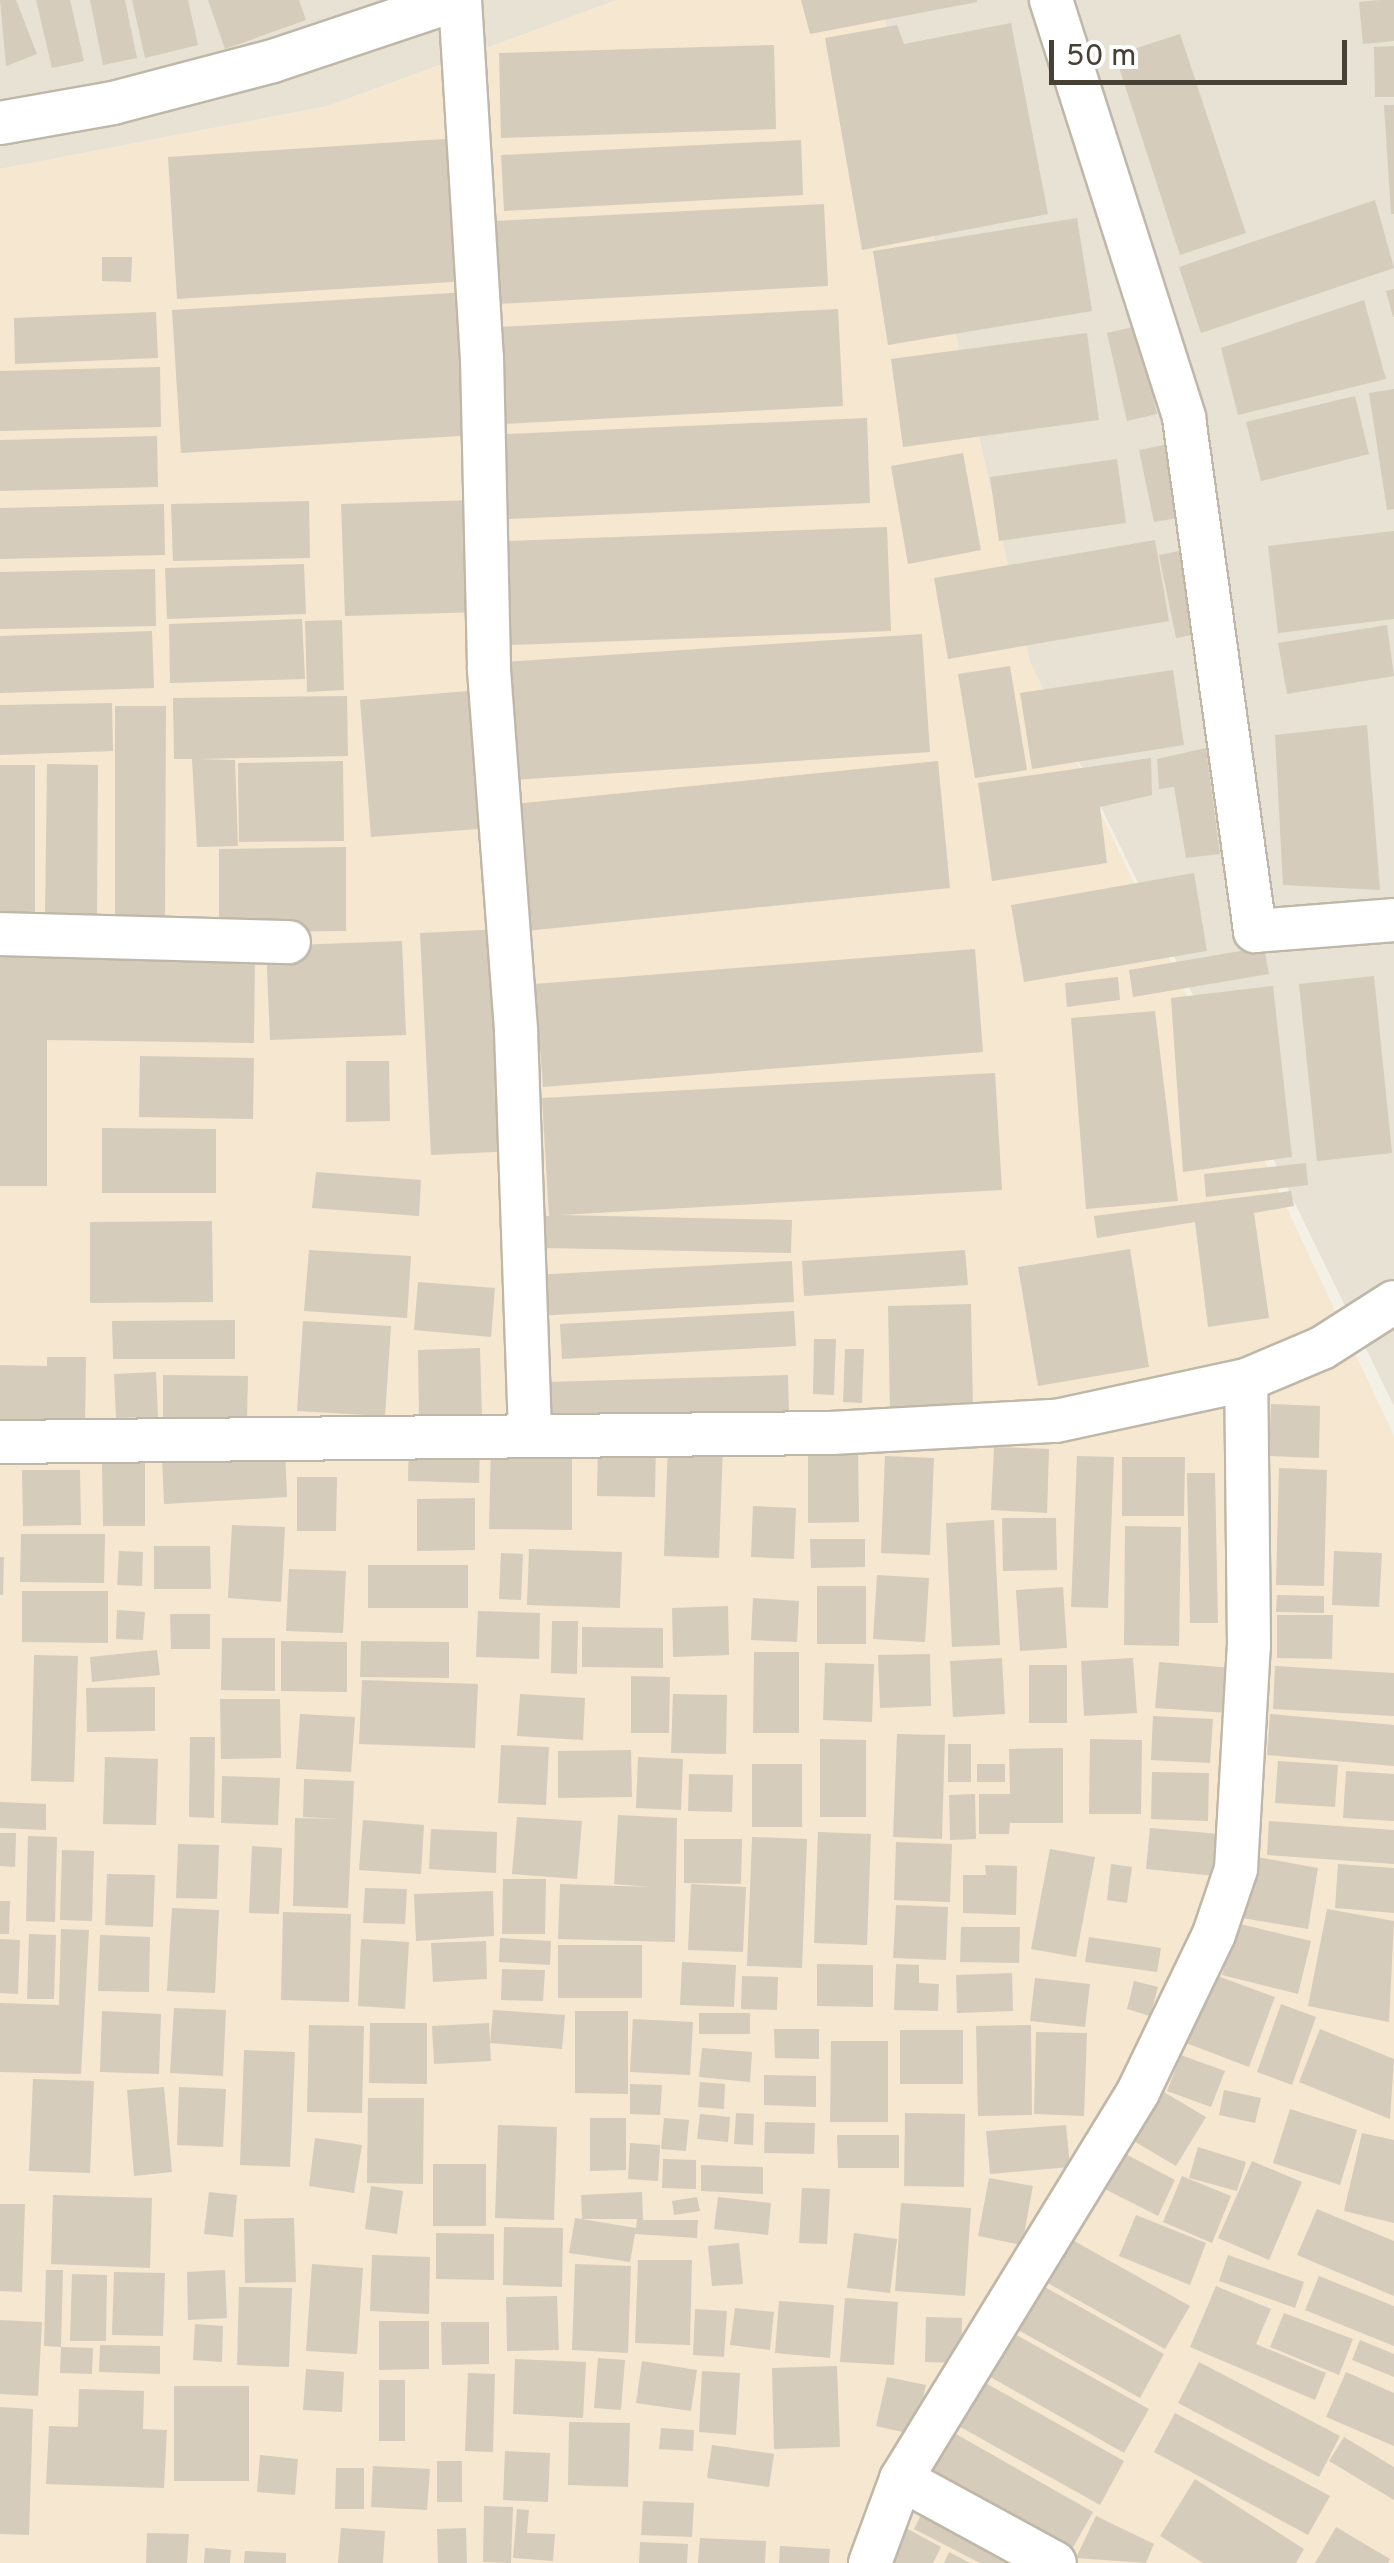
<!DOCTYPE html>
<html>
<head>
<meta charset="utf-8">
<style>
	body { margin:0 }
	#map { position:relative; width:1394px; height:2563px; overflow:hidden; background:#f3f0e6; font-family:Overpass,sans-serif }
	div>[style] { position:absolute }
	.residential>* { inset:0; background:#e7e2d4 }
	.commercial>* { inset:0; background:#f6e7d1 }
	.building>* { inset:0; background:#d5ccbb }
	.roads { filter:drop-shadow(2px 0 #bfb8a9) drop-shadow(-2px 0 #bfb8a9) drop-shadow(0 2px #bfb8a9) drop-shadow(0 -2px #bfb8a9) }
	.minor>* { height:42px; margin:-21px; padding:0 21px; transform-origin:21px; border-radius:21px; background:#fff }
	span { translate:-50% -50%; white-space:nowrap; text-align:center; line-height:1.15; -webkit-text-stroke:8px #fff; paint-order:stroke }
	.scale { position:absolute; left:1049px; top:40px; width:298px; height:45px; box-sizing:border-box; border:5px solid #464035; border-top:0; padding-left:12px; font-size:30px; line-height:35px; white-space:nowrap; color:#464035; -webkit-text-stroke:8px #fff; paint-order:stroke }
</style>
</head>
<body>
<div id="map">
	<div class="residential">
		<div style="clip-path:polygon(0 0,617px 0,328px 106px,0 169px)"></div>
		<div style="clip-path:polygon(880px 0,1394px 0,1394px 1406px,1030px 662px)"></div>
	</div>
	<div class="commercial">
		<div style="clip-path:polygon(617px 0,880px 0,1030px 662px,1394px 1436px,1394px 2563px,0 2563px,0 169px,328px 106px)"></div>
	</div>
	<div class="building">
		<div style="clip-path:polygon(0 0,16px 0,37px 54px,6px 66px)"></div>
		<div style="clip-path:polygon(36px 0,70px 0,84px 61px,52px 68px)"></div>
		<div style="clip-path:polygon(90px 0,125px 0,137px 58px,103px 65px)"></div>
		<div style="clip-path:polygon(132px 0,188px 0,198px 45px,145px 58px)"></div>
		<div style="clip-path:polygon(208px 0,299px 0,306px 20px,225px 49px)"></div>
		<div style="clip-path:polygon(801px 0,977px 0,977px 2px,810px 34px)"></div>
		<div style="clip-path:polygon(1380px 0,1394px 0,1394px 41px,1363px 44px,1359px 2px)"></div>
		<div style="clip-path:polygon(1011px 23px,1048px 214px,862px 250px,825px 38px,897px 25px,904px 44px)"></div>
		<div style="clip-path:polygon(1180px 34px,1246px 233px,1180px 255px,1115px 55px)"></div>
		<div style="clip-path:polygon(774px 45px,776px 129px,501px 138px,499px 53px)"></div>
		<div style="clip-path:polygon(1394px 46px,1394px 97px,1375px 97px,1374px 47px)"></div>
		<div style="clip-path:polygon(1384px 105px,1394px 105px,1394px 214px,1391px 214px)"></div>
		<div style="clip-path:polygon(459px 138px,468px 281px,177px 299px,168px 157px)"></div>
		<div style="clip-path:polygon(801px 140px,803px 195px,504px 211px,501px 155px)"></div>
		<div style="clip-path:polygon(1375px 200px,1394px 268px,1201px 333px,1179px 267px)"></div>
		<div style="clip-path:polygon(824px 204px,828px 286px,497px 304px,493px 221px)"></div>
		<div style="clip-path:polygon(1077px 218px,1092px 311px,888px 345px,873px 251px)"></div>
		<div style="clip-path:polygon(102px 257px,132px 257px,131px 282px,102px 281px)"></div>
		<div style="clip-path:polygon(1394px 289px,1394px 317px,1393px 317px,1386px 291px)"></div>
		<div style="clip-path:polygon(468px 292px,476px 435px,181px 453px,172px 310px)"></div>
		<div style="clip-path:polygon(1364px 300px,1386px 379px,1238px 415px,1221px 348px)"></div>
		<div style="clip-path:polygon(838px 309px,843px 406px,503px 424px,498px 327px)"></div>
		<div style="clip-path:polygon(156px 312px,158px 358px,15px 364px,14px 318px)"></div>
		<div style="clip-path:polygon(1137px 326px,1157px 414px,1127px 421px,1107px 333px)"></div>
		<div style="clip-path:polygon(1087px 333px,1099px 420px,903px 447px,891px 359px)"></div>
		<div style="clip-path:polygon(160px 367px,161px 427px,0 431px,0 371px)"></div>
		<div style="clip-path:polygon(1394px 389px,1394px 509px,1387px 510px,1369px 393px)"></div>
		<div style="clip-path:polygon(1355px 396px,1369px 454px,1261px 481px,1246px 422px)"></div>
		<div style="clip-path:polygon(867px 418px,870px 503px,509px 519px,506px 434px)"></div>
		<div style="clip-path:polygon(157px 436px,158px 487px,0 491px,0 440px)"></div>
		<div style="clip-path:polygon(1169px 444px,1183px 517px,1154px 522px,1139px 450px)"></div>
		<div style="clip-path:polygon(963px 453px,981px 550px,908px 564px,891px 466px)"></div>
		<div style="clip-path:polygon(1117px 459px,1126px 523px,999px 541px,990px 477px)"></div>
		<div style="clip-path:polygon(477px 500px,480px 612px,345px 616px,341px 504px)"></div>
		<div style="clip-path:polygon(309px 501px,310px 558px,173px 561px,171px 504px)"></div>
		<div style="clip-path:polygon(164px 504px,165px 555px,0 559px,0 508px)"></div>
		<div style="clip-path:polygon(887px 527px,891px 631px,511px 645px,507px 541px)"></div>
		<div style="clip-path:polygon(1394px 531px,1394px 619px,1278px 633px,1268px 546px)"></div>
		<div style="clip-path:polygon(1155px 540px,1169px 621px,948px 659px,934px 578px)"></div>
		<div style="clip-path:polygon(1184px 550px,1202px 633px,1176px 638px,1159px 555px)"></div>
		<div style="clip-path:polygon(304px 564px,306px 614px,167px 619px,165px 568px)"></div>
		<div style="clip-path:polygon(155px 569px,156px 626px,0 629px,0 572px)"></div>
		<div style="clip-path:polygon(302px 619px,305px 679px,170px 683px,169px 624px)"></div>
		<div style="clip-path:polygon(342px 620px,344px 690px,307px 692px,305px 621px)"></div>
		<div style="clip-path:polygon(1387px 625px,1394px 676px,1287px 694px,1278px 643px)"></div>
		<div style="clip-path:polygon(152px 631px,154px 688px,0 693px,0 636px)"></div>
		<div style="clip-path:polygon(922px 634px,930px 752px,513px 780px,505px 662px)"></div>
		<div style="clip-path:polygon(1010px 666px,1027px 770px,975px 778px,958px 674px)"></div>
		<div style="clip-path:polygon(1173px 670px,1184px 745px,1032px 769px,1020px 693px)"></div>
		<div style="clip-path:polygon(480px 690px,491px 828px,371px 837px,360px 700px)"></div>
		<div style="clip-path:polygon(347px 696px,348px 756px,198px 759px,235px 760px,238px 846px,197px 847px,192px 759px,174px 759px,173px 698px)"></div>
		<div style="clip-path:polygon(112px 703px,113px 751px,0 755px,0 705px)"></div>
		<div style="clip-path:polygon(115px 706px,166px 706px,165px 918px,115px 918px)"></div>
		<div style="clip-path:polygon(1367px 725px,1380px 890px,1283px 885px,1275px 735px)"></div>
		<div style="clip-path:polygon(1206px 748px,1220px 854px,1186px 858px,1174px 787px,1159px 789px,1157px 759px)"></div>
		<div style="clip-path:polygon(1151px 758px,1152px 795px,1100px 807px,1107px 863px,992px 881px,978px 783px)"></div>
		<div style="clip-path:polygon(343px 761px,344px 841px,239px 842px,238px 763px)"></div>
		<div style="clip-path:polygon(938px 761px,950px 888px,526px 931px,514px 804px)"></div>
		<div style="clip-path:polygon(47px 764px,98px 765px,97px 917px,45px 917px)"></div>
		<div style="clip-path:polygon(0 765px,35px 765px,35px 920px,0 920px)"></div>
		<div style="clip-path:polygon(346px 847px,346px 931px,219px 932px,219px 849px)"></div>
		<div style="clip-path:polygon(1194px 873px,1207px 951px,1024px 982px,1011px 905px)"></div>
		<div style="clip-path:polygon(503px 929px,513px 1151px,431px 1155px,420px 933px)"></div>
		<div style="clip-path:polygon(402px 941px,406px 1035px,270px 1040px,266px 946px)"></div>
		<div style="clip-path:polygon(1264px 947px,1269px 974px,1133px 997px,1129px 970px)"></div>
		<div style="clip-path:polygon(975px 949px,983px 1052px,543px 1087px,535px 984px)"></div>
		<div style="clip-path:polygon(0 953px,255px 955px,254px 1043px,47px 1040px,47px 1186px,0 1186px)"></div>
		<div style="clip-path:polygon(1374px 976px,1392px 1153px,1317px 1161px,1299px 984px)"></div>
		<div style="clip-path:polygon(1118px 977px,1120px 1000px,1067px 1007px,1065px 983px)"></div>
		<div style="clip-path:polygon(1273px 986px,1292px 1157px,1183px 1172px,1171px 998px)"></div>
		<div style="clip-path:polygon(1155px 1011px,1178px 1201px,1086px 1209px,1071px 1018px)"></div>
		<div style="clip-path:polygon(140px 1056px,254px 1058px,253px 1119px,139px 1117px)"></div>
		<div style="clip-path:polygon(346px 1061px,389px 1061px,390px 1121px,346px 1122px)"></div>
		<div style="clip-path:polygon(995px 1073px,1002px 1190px,560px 1215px,792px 1220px,791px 1253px,543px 1248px,543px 1216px,549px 1216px,542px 1098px)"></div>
		<div style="clip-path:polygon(102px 1128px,216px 1129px,216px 1193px,102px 1193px)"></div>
		<div style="clip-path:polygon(1306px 1163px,1308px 1185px,1206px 1197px,1204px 1174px)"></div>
		<div style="clip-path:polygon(316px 1172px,421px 1180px,419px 1216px,312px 1208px)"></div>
		<div style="clip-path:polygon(1291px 1191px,1294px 1206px,1254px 1213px,1269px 1318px,1208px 1327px,1195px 1222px,1097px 1238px,1094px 1216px)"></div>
		<div style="clip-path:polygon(212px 1221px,213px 1302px,90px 1303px,90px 1222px)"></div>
		<div style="clip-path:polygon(1130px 1249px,1149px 1367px,1038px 1386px,1018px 1267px)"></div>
		<div style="clip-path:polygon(309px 1250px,411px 1256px,407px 1318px,304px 1311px)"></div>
		<div style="clip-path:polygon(965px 1250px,968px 1285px,804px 1296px,802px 1261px)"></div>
		<div style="clip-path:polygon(792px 1261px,794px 1302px,535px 1316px,533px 1275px)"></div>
		<div style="clip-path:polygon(418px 1282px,495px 1288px,491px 1337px,414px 1330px)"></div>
		<div style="clip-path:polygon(971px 1304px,973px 1409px,890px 1411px,888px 1306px)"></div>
		<div style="clip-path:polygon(794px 1311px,796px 1346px,562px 1359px,560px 1324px)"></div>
		<div style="clip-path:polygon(235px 1320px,235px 1359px,113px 1359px,112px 1321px)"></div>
		<div style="clip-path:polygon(303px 1321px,391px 1326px,385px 1416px,297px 1411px)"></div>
		<div style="clip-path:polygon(814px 1339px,836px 1339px,834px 1395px,813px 1394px)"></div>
		<div style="clip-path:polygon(480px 1348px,482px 1418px,419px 1420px,418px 1350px)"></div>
		<div style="clip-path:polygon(845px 1349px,864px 1349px,862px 1403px,843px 1402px)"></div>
		<div style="clip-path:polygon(47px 1357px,86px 1357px,85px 1428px,0 1426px,0 1365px,47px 1366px)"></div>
		<div style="clip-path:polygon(156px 1372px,158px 1417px,116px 1418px,114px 1374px)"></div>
		<div style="clip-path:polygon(163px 1375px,248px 1376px,247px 1417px,163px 1417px)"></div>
		<div style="clip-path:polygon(788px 1375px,789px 1415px,548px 1422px,547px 1382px)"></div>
		<div style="clip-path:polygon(1271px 1404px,1320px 1406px,1319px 1458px,1269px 1456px)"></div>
		<div style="clip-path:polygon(409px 1438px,480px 1440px,479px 1483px,408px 1481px)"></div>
		<div style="clip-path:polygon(598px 1440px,656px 1441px,655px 1497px,597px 1496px)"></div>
		<div style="clip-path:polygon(491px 1441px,572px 1442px,572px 1530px,489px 1529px)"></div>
		<div style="clip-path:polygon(668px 1442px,723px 1444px,719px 1558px,664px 1556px)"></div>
		<div style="clip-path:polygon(858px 1445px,859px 1522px,808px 1523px,808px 1446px)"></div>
		<div style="clip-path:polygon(994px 1447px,1049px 1449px,1047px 1513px,991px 1510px)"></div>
		<div style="clip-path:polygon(285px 1450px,287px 1497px,164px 1504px,162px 1458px)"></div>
		<div style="clip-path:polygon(885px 1456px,934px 1458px,930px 1555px,881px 1553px)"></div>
		<div style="clip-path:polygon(1077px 1456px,1114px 1457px,1108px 1608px,1071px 1607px)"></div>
		<div style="clip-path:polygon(1122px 1457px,1185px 1457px,1184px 1516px,1122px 1516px)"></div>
		<div style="clip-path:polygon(145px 1461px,145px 1526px,103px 1526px,102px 1462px)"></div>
		<div style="clip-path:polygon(1279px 1468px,1327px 1470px,1324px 1586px,1276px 1585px)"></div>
		<div style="clip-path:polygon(22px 1470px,80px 1470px,81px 1525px,23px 1526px)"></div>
		<div style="clip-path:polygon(1187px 1473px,1215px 1473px,1218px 1623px,1190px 1623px)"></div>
		<div style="clip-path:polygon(297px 1477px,337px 1477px,336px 1531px,297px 1531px)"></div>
		<div style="clip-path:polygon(475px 1498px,475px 1550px,417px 1551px,417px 1499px)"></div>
		<div style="clip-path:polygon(753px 1506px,796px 1508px,794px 1559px,751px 1557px)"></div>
		<div style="clip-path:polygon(1002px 1518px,1056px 1518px,1057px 1570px,1003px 1571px)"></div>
		<div style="clip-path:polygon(994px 1520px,1000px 1645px,952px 1647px,946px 1523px)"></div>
		<div style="clip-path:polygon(232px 1525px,285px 1527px,281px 1602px,228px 1598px)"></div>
		<div style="clip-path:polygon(1125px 1526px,1181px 1527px,1179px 1646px,1124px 1645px)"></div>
		<div style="clip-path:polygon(21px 1534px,105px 1534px,104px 1583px,20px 1582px)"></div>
		<div style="clip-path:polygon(810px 1539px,865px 1539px,865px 1567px,811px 1568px)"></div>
		<div style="clip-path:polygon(154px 1546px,210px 1546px,211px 1589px,154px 1589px)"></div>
		<div style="clip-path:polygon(529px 1549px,622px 1552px,620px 1608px,527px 1605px)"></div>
		<div style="clip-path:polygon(119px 1551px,143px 1552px,142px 1586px,117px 1585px)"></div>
		<div style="clip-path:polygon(1334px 1551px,1382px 1553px,1379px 1607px,1332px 1605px)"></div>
		<div style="clip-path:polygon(501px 1553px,523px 1554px,521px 1600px,499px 1599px)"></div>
		<div style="clip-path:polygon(0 1557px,4px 1557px,3px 1595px,0 1595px)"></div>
		<div style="clip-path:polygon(368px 1565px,468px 1565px,468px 1608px,368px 1608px)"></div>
		<div style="clip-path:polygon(289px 1569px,346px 1571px,343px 1633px,286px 1631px)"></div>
		<div style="clip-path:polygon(877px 1575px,929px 1578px,925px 1642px,873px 1639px)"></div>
		<div style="clip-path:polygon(817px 1586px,866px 1586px,866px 1644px,817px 1644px)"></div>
		<div style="clip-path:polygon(1063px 1587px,1067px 1648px,1020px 1651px,1016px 1590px)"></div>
		<div style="clip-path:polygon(22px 1591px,108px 1591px,108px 1643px,22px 1642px)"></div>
		<div style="clip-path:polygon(1277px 1595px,1324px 1596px,1324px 1613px,1276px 1612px)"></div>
		<div style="clip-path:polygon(753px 1598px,799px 1601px,797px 1642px,751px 1640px)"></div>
		<div style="clip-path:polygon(728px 1606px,729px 1655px,673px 1657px,672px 1608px)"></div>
		<div style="clip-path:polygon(117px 1610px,145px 1612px,143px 1640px,116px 1639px)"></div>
		<div style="clip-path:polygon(478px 1611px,540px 1613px,539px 1659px,476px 1657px)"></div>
		<div style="clip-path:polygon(170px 1614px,210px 1614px,210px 1649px,171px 1649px)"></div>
		<div style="clip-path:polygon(1277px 1615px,1333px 1615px,1332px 1659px,1277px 1658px)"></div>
		<div style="clip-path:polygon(552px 1621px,578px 1621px,577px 1674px,551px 1673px)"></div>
		<div style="clip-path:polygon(582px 1627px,663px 1628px,663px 1668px,582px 1667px)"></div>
		<div style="clip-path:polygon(222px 1638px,275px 1638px,275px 1691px,221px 1690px)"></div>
		<div style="clip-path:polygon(281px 1641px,347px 1642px,347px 1692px,281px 1691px)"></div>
		<div style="clip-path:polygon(361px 1641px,449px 1642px,449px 1678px,360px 1677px)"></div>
		<div style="clip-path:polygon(157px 1650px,160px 1675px,92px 1682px,90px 1657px)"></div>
		<div style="clip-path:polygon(754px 1652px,799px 1652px,799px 1733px,753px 1733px)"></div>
		<div style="clip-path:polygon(930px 1654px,931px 1706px,880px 1708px,878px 1655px)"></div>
		<div style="clip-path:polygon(34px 1655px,78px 1656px,74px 1782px,31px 1781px)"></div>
		<div style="clip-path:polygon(1002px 1658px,1005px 1714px,953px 1717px,950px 1661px)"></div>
		<div style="clip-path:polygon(1133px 1658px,1137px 1713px,1084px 1716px,1081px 1661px)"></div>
		<div style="clip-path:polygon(1159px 1662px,1233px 1668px,1229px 1713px,1155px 1708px)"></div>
		<div style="clip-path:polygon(825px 1663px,874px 1664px,872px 1722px,823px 1720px)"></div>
		<div style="clip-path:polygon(1029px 1665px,1067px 1665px,1067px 1723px,1029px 1723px)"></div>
		<div style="clip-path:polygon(1275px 1666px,1394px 1673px,1394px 1716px,1273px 1709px)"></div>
		<div style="clip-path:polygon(631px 1676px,670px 1677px,669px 1733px,631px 1733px)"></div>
		<div style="clip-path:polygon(362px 1680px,478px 1684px,475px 1748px,359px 1744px)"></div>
		<div style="clip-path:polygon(155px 1687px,155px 1731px,87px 1732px,86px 1688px)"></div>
		<div style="clip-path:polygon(520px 1694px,585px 1698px,583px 1740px,517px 1736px)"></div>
		<div style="clip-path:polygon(673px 1694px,727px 1695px,726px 1754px,671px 1753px)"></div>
		<div style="clip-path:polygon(220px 1699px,280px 1699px,281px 1758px,221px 1759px)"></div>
		<div style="clip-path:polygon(300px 1714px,355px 1717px,351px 1772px,296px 1769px)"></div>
		<div style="clip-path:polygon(1270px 1714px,1394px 1725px,1394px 1766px,1267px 1755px)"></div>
		<div style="clip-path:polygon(1153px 1716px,1213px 1719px,1210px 1763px,1151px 1760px)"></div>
		<div style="clip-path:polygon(897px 1734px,945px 1735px,942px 1839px,893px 1837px)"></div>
		<div style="clip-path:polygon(190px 1737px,215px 1737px,214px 1818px,189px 1817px)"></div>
		<div style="clip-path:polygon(820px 1739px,866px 1740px,866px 1817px,820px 1817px)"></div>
		<div style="clip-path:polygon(1090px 1739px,1142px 1740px,1141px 1814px,1089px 1814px)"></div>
		<div style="clip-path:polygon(948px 1744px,971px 1744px,971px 1782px,948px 1782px)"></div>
		<div style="clip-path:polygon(501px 1745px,549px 1747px,546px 1805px,498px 1803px)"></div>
		<div style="clip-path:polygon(1063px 1748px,1063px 1823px,1010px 1823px,1009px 1834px,979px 1834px,979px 1794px,1010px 1794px,1009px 1749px)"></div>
		<div style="clip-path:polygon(631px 1750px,632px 1797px,558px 1798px,558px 1751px)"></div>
		<div style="clip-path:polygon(105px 1757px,158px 1759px,156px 1825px,103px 1824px)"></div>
		<div style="clip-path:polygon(638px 1757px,683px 1759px,681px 1810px,636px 1808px)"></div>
		<div style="clip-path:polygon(1278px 1761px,1338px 1765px,1335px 1807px,1275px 1803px)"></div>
		<div style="clip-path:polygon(752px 1764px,802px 1764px,802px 1827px,752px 1827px)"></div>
		<div style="clip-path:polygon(977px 1764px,1005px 1764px,1005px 1782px,977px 1782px)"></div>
		<div style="clip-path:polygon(1346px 1771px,1394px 1774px,1394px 1821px,1343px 1818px)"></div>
		<div style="clip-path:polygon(1152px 1772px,1209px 1773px,1208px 1821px,1151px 1819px)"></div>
		<div style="clip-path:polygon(689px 1774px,733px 1775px,732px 1812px,688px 1811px)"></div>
		<div style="clip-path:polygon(222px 1776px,280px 1778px,278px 1825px,221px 1823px)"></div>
		<div style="clip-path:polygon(304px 1779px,354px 1781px,348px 1908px,293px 1906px,295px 1818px,341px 1819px,303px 1817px)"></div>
		<div style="clip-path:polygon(975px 1794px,976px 1839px,950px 1840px,949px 1795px)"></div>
		<div style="clip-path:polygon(0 1802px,46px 1804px,46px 1830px,0 1828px)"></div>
		<div style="clip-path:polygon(618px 1815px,677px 1818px,675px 1942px,558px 1939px,560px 1884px,650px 1887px,614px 1884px)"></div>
		<div style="clip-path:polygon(517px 1817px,582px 1821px,577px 1879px,512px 1874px)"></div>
		<div style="clip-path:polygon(363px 1820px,424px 1825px,421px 1874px,359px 1870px)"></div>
		<div style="clip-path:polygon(1269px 1821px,1394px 1830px,1394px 1864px,1267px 1855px)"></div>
		<div style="clip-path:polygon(1150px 1828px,1220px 1834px,1216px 1876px,1146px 1869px)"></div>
		<div style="clip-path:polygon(431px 1829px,497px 1832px,496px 1873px,429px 1869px)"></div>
		<div style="clip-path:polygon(818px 1832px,871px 1834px,867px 1945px,814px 1943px)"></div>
		<div style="clip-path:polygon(0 1833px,16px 1833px,15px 1867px,0 1866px)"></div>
		<div style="clip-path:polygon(28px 1836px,57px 1837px,55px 1922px,26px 1921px)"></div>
		<div style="clip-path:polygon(752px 1837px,807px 1839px,802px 1968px,747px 1966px)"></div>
		<div style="clip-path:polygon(684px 1839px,742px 1839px,741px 1884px,684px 1883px)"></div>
		<div style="clip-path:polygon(896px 1842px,952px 1844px,950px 1902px,894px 1900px)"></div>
		<div style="clip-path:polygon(178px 1844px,219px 1845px,217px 1899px,176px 1898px)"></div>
		<div style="clip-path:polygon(252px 1846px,282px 1848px,279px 1914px,249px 1913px)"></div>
		<div style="clip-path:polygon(1050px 1849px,1095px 1857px,1076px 1957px,1031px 1949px)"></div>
		<div style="clip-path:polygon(62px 1850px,94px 1851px,92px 1921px,60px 1920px)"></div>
		<div style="clip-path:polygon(1252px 1856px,1318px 1868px,1308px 1929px,1242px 1918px)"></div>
		<div style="clip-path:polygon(1111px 1864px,1132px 1867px,1127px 1903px,1107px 1900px)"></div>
		<div style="clip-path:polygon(1338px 1864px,1394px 1868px,1394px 1913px,1335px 1908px)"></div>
		<div style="clip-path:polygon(985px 1865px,1017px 1866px,1016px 1915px,963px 1913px,963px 1875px,986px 1875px)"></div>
		<div style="clip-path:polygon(107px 1874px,155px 1875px,153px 1927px,105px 1925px)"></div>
		<div style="clip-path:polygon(503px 1879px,546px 1879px,545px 1934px,502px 1934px)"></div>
		<div style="clip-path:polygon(691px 1884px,746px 1887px,743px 1952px,688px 1950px)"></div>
		<div style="clip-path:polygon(365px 1888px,407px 1889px,405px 1924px,363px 1923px)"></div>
		<div style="clip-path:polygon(493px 1891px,494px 1936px,416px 1941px,414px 1894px)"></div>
		<div style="clip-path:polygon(0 1901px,10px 1901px,9px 1934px,0 1934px)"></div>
		<div style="clip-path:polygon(896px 1905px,948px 1907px,946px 1960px,893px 1958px)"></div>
		<div style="clip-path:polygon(172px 1908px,219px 1910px,215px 1993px,167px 1991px)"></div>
		<div style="clip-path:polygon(1327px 1909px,1394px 1921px,1389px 2022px,1308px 2006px)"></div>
		<div style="clip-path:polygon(283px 1912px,351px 1914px,349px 2002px,281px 2000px)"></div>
		<div style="clip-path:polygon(1236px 1923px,1311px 1941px,1298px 1994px,1222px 1975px)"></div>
		<div style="clip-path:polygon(961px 1927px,1020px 1927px,1019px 1963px,960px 1962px)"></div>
		<div style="clip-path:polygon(61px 1929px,89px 1930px,81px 2074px,0 2072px,0 2003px,59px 2005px)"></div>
		<div style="clip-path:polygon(29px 1934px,56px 1935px,54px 1999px,27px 1999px)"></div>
		<div style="clip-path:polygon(100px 1935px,150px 1937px,149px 1992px,98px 1991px)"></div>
		<div style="clip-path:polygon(1089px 1937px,1161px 1948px,1157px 1972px,1085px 1962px)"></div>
		<div style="clip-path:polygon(500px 1938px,551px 1941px,550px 1965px,499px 1962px)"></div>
		<div style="clip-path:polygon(0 1939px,20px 1940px,18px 1994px,0 1993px)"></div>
		<div style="clip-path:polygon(361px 1939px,409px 1942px,405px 2009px,358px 2006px)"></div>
		<div style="clip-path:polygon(486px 1941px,487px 1979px,433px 1982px,431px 1943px)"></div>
		<div style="clip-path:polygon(558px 1945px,642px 1945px,642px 1998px,558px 1998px)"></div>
		<div style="clip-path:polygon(682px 1962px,736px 1965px,734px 2007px,680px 2005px)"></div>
		<div style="clip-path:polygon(817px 1964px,873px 1965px,873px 2007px,817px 2006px)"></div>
		<div style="clip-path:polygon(896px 1964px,919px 1965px,919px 1983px,939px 1984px,938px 2011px,894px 2010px)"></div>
		<div style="clip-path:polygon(502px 1969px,545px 1970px,543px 2001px,501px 2000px)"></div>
		<div style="clip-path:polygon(1012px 1973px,1013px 2011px,957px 2013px,956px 1975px)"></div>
		<div style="clip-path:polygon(1212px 1974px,1275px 1997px,1249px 2067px,1186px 2043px)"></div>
		<div style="clip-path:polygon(742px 1976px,778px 1977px,777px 2010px,741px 2009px)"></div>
		<div style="clip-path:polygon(1035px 1978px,1090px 1984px,1085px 2027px,1030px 2021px)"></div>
		<div style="clip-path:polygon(1134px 1981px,1158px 1987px,1150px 2016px,1127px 2009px)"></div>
		<div style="clip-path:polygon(1281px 2004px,1316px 2017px,1292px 2085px,1257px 2072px)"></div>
		<div style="clip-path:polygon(174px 2008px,226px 2010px,223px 2076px,170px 2073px)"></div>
		<div style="clip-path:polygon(493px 2010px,565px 2015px,562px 2049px,490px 2043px)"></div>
		<div style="clip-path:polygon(102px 2011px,161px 2014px,159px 2074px,100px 2072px)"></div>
		<div style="clip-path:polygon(575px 2011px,628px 2011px,628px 2094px,575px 2093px)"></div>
		<div style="clip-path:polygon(699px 2013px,750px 2013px,750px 2034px,699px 2034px)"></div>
		<div style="clip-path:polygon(633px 2019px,693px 2022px,690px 2075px,630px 2072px)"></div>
		<div style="clip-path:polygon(370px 2023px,427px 2023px,427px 2084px,369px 2083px)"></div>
		<div style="clip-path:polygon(489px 2023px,491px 2061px,434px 2064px,432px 2026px)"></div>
		<div style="clip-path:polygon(309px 2025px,364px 2026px,362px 2113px,307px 2112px)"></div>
		<div style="clip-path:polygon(1031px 2025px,1032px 2115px,978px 2116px,976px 2026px)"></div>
		<div style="clip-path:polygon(774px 2029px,819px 2029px,819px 2059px,775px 2058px)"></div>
		<div style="clip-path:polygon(1320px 2029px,1394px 2059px,1390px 2119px,1299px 2082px)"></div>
		<div style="clip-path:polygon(900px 2030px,963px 2030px,963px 2084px,900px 2084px)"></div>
		<div style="clip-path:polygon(1036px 2032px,1087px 2033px,1084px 2116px,1034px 2114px)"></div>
		<div style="clip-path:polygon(831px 2041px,888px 2041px,888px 2122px,830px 2122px)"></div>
		<div style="clip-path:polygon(702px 2048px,752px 2052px,750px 2082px,699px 2077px)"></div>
		<div style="clip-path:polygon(244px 2050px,295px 2052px,290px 2167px,240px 2165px)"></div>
		<div style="clip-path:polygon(1181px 2055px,1225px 2071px,1211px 2107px,1167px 2091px)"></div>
		<div style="clip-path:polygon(764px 2075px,816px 2076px,816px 2107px,764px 2105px)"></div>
		<div style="clip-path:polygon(33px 2079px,94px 2081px,90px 2173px,29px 2171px)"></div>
		<div style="clip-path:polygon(700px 2082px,725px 2084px,724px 2109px,698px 2107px)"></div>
		<div style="clip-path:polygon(630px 2084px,662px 2085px,660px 2115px,630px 2114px)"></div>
		<div style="clip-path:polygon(164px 2087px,172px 2172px,134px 2176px,127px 2090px)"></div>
		<div style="clip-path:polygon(179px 2087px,226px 2089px,223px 2147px,177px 2145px)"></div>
		<div style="clip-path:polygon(1157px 2088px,1206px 2117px,1176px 2166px,1127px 2137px)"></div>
		<div style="clip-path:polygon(1224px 2090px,1261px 2098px,1255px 2123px,1219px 2115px)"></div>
		<div style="clip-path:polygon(368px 2098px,424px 2098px,423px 2184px,367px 2183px)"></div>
		<div style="clip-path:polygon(1290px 2109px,1357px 2130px,1340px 2185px,1273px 2163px)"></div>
		<div style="clip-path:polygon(736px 2113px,754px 2114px,753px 2145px,734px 2144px)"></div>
		<div style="clip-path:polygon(905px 2113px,965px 2114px,964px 2187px,904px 2186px)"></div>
		<div style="clip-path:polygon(700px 2114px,730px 2117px,728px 2142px,697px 2139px)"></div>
		<div style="clip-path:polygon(590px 2118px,626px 2118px,626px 2170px,590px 2171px)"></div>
		<div style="clip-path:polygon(664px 2118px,689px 2120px,686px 2151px,661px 2149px)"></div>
		<div style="clip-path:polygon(765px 2122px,815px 2123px,814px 2154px,764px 2153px)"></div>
		<div style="clip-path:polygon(498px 2125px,557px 2127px,554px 2220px,495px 2218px)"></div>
		<div style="clip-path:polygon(1066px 2125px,1070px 2167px,990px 2174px,986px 2131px)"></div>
		<div style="clip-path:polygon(1362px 2133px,1394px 2140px,1394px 2223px,1344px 2211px)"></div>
		<div style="clip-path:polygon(837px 2135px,899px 2135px,899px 2168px,838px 2168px)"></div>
		<div style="clip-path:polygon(315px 2138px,362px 2145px,354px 2193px,309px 2186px)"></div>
		<div style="clip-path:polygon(630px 2143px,660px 2145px,658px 2181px,628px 2179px)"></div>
		<div style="clip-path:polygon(1198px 2147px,1246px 2162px,1237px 2191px,1189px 2178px)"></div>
		<div style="clip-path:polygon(1116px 2149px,1175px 2180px,1158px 2216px,1097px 2185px)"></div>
		<div style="clip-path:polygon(663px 2159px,696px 2160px,696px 2189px,662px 2188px)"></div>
		<div style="clip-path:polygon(1252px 2161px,1302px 2182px,1269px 2260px,1218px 2238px)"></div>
		<div style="clip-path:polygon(433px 2164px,486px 2164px,486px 2226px,433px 2226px)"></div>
		<div style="clip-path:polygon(701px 2165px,763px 2167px,763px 2194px,701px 2191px)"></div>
		<div style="clip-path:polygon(1182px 2176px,1231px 2196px,1212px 2243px,1163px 2222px)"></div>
		<div style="clip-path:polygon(989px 2178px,1033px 2186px,1022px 2245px,978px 2236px)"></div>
		<div style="clip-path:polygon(371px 2186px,403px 2191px,397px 2234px,365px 2229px)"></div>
		<div style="clip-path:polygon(802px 2188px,830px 2189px,827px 2244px,799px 2243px)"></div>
		<div style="clip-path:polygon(209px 2192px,237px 2195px,233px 2237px,204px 2234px)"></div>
		<div style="clip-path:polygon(642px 2192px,643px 2220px,698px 2220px,697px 2238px,635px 2234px,630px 2262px,569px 2253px,575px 2218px,636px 2228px,637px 2219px,582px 2219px,581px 2195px)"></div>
		<div style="clip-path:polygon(53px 2195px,152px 2198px,150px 2268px,51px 2264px)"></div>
		<div style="clip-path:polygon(697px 2197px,700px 2211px,674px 2215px,672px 2201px)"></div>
		<div style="clip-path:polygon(718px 2197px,771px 2203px,768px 2235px,714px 2229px)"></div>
		<div style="clip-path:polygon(901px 2203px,971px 2208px,965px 2296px,895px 2291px)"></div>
		<div style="clip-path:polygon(0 2204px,25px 2204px,22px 2292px,0 2291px)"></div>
		<div style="clip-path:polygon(1317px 2209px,1394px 2241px,1394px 2296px,1297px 2255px)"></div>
		<div style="clip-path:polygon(1136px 2215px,1206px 2243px,1190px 2285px,1119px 2256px)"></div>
		<div style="clip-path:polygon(294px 2218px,296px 2282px,245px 2283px,244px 2219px)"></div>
		<div style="clip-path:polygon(504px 2227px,563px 2228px,562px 2287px,503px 2285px)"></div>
		<div style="clip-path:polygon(1053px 2229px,1190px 2306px,1165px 2349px,1028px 2272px)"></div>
		<div style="clip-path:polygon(436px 2233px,494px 2234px,494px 2280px,436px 2279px)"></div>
		<div style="clip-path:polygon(854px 2233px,897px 2239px,890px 2293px,847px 2288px)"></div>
		<div style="clip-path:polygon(739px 2243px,743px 2284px,712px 2286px,708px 2246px)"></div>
		<div style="clip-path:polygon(372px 2255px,430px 2257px,429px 2314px,370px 2311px)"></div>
		<div style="clip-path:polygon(1228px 2255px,1304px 2282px,1295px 2308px,1219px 2281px)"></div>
		<div style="clip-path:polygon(638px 2260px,692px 2260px,690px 2345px,635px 2343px)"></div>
		<div style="clip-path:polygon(312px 2264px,363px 2268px,357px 2354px,306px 2351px)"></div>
		<div style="clip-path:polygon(575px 2264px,631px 2266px,628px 2353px,572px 2350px)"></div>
		<div style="clip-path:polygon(46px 2270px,63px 2270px,61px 2347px,44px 2346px)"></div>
		<div style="clip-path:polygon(225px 2270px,227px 2318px,188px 2320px,187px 2272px)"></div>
		<div style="clip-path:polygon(114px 2272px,165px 2273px,163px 2336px,112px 2335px)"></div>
		<div style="clip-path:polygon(72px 2274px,107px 2275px,106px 2341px,70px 2341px)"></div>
		<div style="clip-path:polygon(1319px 2276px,1394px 2306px,1394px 2346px,1305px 2310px)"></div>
		<div style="clip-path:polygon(1027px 2277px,1164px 2354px,1140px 2398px,1002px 2321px)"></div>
		<div style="clip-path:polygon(1216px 2286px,1271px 2309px,1256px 2344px,1326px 2373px,1315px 2400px,1190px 2347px)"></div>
		<div style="clip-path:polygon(239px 2287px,292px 2288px,289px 2367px,237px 2365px)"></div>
		<div style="clip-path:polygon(557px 2296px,559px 2350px,507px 2351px,506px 2297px)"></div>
		<div style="clip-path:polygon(845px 2298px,898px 2302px,894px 2365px,840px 2362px)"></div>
		<div style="clip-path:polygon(779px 2301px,834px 2305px,830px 2358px,775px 2353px)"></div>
		<div style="clip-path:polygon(735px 2308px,774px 2312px,770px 2350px,730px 2345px)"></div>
		<div style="clip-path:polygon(695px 2309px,727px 2311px,724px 2357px,693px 2355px)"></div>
		<div style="clip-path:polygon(1284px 2313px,1353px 2339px,1339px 2375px,1270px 2347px)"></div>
		<div style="clip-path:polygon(926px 2317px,962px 2318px,961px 2363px,925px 2362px)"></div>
		<div style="clip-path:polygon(0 2320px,42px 2322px,38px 2396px,0 2394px)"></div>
		<div style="clip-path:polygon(379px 2321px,429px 2321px,429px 2369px,379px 2370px)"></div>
		<div style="clip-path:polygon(441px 2322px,489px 2322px,489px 2364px,442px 2365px)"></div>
		<div style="clip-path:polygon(195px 2324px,223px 2326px,222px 2362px,193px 2360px)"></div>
		<div style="clip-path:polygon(997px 2324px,1149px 2409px,1124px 2453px,973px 2367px)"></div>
		<div style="clip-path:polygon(1360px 2340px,1394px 2354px,1394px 2377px,1352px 2360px)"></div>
		<div style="clip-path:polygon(100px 2345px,160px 2346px,160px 2374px,99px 2372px)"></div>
		<div style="clip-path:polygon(61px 2347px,93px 2348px,92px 2374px,60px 2373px)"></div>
		<div style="clip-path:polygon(598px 2358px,625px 2360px,621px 2410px,594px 2408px)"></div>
		<div style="clip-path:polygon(515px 2359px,586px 2362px,583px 2418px,513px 2414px)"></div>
		<div style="clip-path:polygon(642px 2361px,697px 2370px,691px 2411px,636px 2403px)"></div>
		<div style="clip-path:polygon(1199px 2362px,1340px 2436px,1319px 2477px,1178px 2403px)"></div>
		<div style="clip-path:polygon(837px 2366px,840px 2447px,774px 2449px,772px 2368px)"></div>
		<div style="clip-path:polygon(306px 2369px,344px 2372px,342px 2412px,303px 2410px)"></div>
		<div style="clip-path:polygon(702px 2371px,740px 2373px,736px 2435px,699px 2432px)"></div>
		<div style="clip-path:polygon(1346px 2372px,1394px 2393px,1394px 2446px,1326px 2417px)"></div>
		<div style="clip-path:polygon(468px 2373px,495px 2374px,493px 2452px,465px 2451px)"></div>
		<div style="clip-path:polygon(973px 2376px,1124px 2461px,1100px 2505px,948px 2420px)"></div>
		<div style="clip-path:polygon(887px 2377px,926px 2385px,915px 2435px,876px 2426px)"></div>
		<div style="clip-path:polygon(379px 2380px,405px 2380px,405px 2441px,379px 2441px)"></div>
		<div style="clip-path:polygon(174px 2386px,249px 2386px,249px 2481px,174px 2481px)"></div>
		<div style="clip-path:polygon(79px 2389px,144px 2391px,143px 2429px,167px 2430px,164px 2488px,46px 2484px,49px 2426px,78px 2427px)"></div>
		<div style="clip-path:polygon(0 2407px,33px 2409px,29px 2535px,0 2534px)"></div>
		<div style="clip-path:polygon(1175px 2413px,1330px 2496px,1308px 2535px,1154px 2452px)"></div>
		<div style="clip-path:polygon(569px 2422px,630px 2423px,628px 2487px,568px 2485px)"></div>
		<div style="clip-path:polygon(661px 2428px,694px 2430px,693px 2451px,659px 2449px)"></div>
		<div style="clip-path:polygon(949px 2430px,1093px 2512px,1067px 2558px,923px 2476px)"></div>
		<div style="clip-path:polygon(1344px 2437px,1394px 2467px,1394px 2500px,1329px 2461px)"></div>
		<div style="clip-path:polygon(712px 2445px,774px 2454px,769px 2487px,707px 2478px)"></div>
		<div style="clip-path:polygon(505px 2451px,550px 2453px,548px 2502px,503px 2500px)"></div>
		<div style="clip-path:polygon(260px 2455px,298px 2459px,295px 2495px,257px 2492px)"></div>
		<div style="clip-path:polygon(437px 2461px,462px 2461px,462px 2502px,437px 2502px)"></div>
		<div style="clip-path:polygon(373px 2466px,430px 2469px,427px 2510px,371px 2507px)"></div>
		<div style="clip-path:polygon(336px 2468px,364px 2468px,364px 2509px,335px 2509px)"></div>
		<div style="clip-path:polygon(1195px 2479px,1304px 2549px,1296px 2563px,1203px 2563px,1160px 2536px)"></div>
		<div style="clip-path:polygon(643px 2501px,694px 2503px,692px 2537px,641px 2535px)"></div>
		<div style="clip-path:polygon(927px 2503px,1043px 2563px,980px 2563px,914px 2529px)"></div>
		<div style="clip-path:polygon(484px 2506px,513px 2507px,511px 2563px,483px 2562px)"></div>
		<div style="clip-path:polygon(517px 2509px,529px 2510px,527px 2533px,555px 2534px,553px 2561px,513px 2558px)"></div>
		<div style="clip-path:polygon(1096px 2516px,1154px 2544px,1146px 2563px,1076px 2558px)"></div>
		<div style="clip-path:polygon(904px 2527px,941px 2547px,933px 2563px,886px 2563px)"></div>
		<div style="clip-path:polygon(1336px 2527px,1390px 2559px,1388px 2563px,1315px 2563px)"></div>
		<div style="clip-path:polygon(341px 2528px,385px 2531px,383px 2563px,338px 2563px)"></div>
		<div style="clip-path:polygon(466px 2528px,467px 2563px,438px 2563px,437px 2529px)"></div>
		<div style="clip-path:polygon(147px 2533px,189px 2534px,187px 2563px,146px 2563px)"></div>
		<div style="clip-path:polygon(700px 2538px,766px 2541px,765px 2563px,698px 2563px)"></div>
		<div style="clip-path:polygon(640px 2542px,688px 2544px,687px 2563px,639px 2563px)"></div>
		<div style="clip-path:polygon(780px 2546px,830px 2549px,829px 2563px,779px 2563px)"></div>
		<div style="clip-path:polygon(205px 2548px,231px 2550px,230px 2563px,204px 2563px)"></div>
		<div style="clip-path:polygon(245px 2551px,286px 2553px,286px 2563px,244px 2563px)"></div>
		<div style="clip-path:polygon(949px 2552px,970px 2563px,944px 2563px)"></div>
	</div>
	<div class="roads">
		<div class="minor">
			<div style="left:460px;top:0;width:359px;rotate:86.5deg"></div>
			<div style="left:482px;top:358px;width:312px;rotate:88.7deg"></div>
			<div style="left:489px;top:670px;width:362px;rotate:85.7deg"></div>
			<div style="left:516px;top:1031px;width:401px;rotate:88deg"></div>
			<div style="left:1051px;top:0;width:439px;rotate:72.3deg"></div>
			<div style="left:1184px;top:418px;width:518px;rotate:82.12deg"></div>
			<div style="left:1255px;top:931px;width:139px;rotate:-4.5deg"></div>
			<div style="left:0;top:123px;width:115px;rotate:-10deg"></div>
			<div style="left:113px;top:103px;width:165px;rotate:-14.7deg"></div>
			<div style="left:273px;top:61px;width:192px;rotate:-18.5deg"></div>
			<div style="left:0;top:934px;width:289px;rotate:1.6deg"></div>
			<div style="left:0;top:1442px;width:831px;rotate:-0.62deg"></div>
			<div style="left:831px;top:1433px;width:225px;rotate:-3.1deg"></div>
			<div style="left:1056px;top:1421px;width:194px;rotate:-12.2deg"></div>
			<div style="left:1246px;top:1380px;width:82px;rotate:-22.8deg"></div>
			<div style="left:1322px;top:1348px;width:85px;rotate:-32.6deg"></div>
			<div style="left:901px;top:2479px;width:175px;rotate:28.6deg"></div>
			<div style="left:870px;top:2563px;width:90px;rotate:-69.7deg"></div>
			<div style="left:901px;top:2479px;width:456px;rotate:-58.5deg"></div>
			<div style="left:1139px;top:2090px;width:173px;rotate:-64.3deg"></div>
			<div style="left:1214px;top:1934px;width:69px;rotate:-71.3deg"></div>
			<div style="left:1236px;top:1869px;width:223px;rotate:-86.7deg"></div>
			<div style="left:1249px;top:1646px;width:266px;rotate:-90.6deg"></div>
		</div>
	</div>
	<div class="scale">50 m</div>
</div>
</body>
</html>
